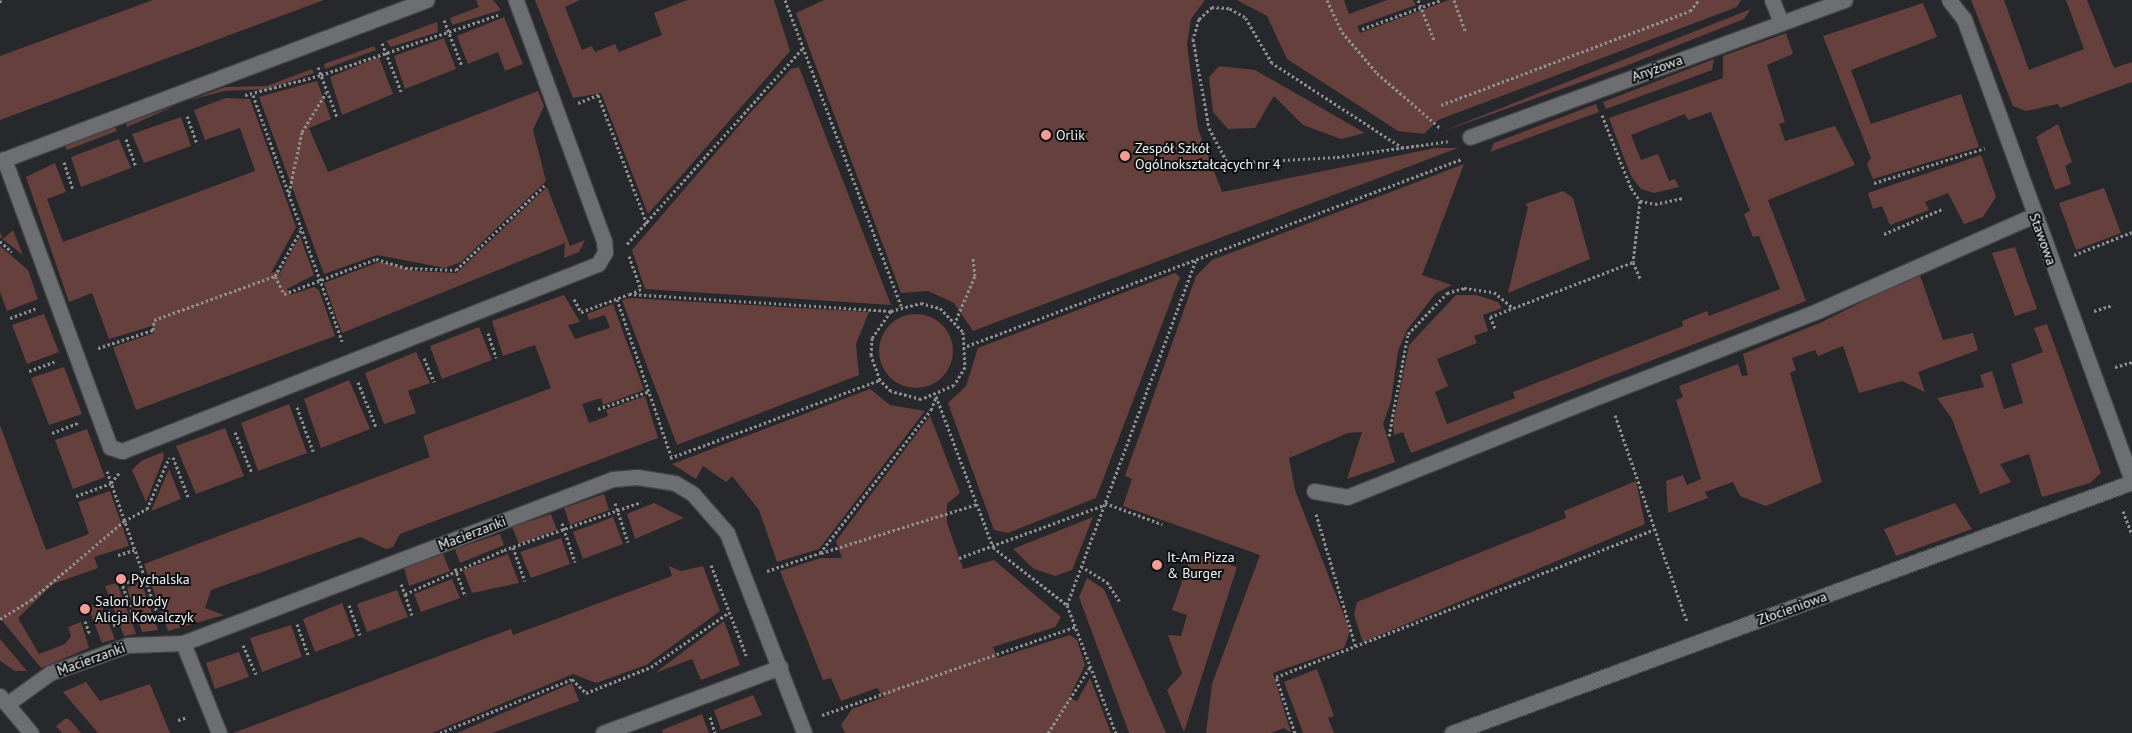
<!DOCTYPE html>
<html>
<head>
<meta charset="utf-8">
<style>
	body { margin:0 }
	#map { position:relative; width:2132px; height:733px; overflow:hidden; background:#26282b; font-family:"PT Sans",sans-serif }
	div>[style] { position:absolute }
	.green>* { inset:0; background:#66403d }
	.round { border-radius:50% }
	.path>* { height:3px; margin-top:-1.5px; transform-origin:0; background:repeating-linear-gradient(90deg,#8d8f91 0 2.5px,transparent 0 5px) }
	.roads { filter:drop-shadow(1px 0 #414345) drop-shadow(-1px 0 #414345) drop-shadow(0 1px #414345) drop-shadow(0 -1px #414345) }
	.lane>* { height:15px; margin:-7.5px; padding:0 7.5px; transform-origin:7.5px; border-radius:7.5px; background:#6c6e71 }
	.street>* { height:15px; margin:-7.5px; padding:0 7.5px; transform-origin:7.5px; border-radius:7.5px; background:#6c6e71 }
	.secondary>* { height:15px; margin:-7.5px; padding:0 7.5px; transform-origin:7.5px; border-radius:7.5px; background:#6c6e71 }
	.dots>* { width:14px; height:14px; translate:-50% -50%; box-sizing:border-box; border:2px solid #101112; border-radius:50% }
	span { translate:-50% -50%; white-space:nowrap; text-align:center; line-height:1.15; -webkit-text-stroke:4px #101112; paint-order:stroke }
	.street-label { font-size:14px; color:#f2f3f5 }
	.poi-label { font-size:14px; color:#f2f3f5 }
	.left { translate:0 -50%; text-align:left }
</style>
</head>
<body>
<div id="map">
	<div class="green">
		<div style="clip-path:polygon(153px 0,324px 0,0 120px,0 56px)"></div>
		<div style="clip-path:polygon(476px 0,493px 0,501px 10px,452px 25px,450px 18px,479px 7px)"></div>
		<div style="clip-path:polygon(535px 0,580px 0,565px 7px,582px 50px,592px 46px,595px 52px,615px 44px,619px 52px,662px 35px,654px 13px,687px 0,774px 0,790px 51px,648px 214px,601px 93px,573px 98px)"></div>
		<div style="clip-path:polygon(824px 0,1205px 0,1191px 19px,1187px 44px,1198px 129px,1222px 192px,1435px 148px,1458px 148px,973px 331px,954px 303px,928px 291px,901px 293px,796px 13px)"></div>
		<div style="clip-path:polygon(1237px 0,1344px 0,1349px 14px,1387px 0,1413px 0,1416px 5px,1357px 26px,1360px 33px,1449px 0,1741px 0,1737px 7px,1438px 120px,1424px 134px,1398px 131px,1287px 59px,1267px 16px)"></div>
		<div style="clip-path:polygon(1971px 0,2004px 0,2029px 70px,2084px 49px,2066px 0,2087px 0,2114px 68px,2132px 62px,2132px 82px,2060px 108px,2058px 104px,2026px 111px,2013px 106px)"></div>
		<div style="clip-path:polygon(1923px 3px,1937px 37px,1851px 70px,1871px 124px,1961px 94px,1979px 147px,1873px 179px,1867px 164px,1871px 158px,1823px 36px)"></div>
		<div style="clip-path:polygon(1751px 9px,1744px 19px,1623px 67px,1436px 134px)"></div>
		<div style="clip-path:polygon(504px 17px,523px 64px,505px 71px,498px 52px,468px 64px,457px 36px)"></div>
		<div style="clip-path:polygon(437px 22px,438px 32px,391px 47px,386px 41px)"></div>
		<div style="clip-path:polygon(1786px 33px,1793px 54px,1767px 65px,1785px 122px,1779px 124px,1785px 141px,1835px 126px,1855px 165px,1768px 200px,1806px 301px,1411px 453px,1403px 432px,1394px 435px,1393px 424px,1409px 345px,1456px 295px,1476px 295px,1498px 302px,1502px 308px,1483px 315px,1488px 331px,1474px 336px,1477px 343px,1437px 359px,1448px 386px,1435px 392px,1447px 424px,1515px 398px,1513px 392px,1683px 326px,1682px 321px,1707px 311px,1709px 316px,1780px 289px,1759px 236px,1753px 237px,1744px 214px,1750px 211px,1711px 112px,1688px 120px,1685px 114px,1631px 135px,1641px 160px,1658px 154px,1669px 181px,1675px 179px,1679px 187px,1654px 193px,1641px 189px,1631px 176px,1609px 118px,1723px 78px,1723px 56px)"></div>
		<div style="clip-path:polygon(444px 38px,456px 69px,405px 89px,394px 56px)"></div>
		<div style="clip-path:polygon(374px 46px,376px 50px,325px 69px,324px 64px)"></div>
		<div style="clip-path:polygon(379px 57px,393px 94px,342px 115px,330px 77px)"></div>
		<div style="clip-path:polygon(1714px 59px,1712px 70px,1606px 109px,1603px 102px)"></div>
		<div style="clip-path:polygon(1219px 66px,1255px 70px,1365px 133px,1341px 139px,1303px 125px,1274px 96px,1255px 128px,1228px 129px,1213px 112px,1209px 77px)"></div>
		<div style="clip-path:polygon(799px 67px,891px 305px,645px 289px,632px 250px,749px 114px,791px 69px)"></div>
		<div style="clip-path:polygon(312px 69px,314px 73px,268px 89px,224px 91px,190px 100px,225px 87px,267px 86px)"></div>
		<div style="clip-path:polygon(317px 81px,331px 119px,309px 128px,328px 172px,538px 91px,544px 106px,533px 130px,546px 181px,461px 262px,445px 268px,377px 255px,324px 274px,259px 97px)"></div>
		<div style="clip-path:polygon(226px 98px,250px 99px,296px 227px,271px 273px,278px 271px,283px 280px,280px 273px,300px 236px,314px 275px,287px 289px,290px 295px,314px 287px,319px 290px,335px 336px,136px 410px,113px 347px,154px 333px,152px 326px,109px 339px,92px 293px,69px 302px,26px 177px,55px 163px,66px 192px,47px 199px,63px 242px,255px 171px,240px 128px,205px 140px,194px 110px)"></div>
		<div style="clip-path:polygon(1596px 104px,1599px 112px,1490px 152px,1494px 143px)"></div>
		<div style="clip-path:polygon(177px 105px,127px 127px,126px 123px)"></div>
		<div style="clip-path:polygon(181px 117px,191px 146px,144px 163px,132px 134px)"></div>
		<div style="clip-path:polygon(2058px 124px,2072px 162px,2065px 166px,2071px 184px,2055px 190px,2036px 137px)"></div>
		<div style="clip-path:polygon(115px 127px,117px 131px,67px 150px,65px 146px)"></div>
		<div style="clip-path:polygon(119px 139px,131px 168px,81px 187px,71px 157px)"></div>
		<div style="clip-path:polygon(1981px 155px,1996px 197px,1983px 217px,1964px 224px,1948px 193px,1925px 202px,1929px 210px,1890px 225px,1882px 206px,1873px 209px,1868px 193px)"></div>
		<div style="clip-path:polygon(1464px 164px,1422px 275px,1452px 285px,1436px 293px,1407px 330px,1398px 351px,1391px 401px,1383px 424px,1395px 462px,1347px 479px,1362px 432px,1348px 433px,1289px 458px,1295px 490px,1350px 631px,1344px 648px,1273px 673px,1291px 733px,1284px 728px,1271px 733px,1206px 733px,1212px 684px,1260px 555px,1123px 506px,1132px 479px,1125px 476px,1196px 276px,1212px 260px)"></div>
		<div style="clip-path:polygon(547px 187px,570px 246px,585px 240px,579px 252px,564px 258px,565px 243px,342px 333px,324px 283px,379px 262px,416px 271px,457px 273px)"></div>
		<div style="clip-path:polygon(2104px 188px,2121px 233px,2076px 250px,2059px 203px)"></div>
		<div style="clip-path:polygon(1563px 191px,1573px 198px,1590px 259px,1508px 293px,1528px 207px,1525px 204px)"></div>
		<div style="clip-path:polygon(13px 230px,23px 255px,0 237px,0 232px,3px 239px)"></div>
		<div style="clip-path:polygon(0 246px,28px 270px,38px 299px,7px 311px,0 292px)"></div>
		<div style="clip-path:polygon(2015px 247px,2037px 309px,2015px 316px,1992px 253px)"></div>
		<div style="clip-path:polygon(1175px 273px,1180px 277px,1096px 498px,1008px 533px,994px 530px,948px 403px,966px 386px,978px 348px)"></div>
		<div style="clip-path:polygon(1919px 273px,1943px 340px,1973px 333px,1978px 350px,1918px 372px,1925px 392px,1902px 381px,1859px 393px,1843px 346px,1818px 356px,1815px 350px,1792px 358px,1796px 370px,1790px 373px,1822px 482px,1766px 506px,1740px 496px,1733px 482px,1705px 492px,1708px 498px,1668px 513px,1666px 481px,1683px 475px,1687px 485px,1701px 479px,1676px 400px,1683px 397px,1679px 386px,1738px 364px,1742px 376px,1748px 375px,1743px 354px,1822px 322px)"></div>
		<div style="clip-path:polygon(564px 295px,580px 322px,568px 325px,575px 339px,610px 328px,605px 315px,589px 320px,587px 314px,613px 304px,644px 390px,603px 405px,601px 398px,582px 404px,589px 423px,608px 416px,606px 410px,645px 396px,658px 438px,400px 534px,393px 547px,386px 549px,360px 537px,211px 590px,205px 608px,224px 615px,168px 631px,144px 564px,430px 457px,423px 436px,551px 388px,535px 345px,503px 356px,492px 321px)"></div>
		<div style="clip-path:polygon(630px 298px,869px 312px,856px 344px,859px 375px,677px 445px,622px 300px)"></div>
		<div class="round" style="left:879px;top:314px;width:74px;height:74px"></div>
		<div style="clip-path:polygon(44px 314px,59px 352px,27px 364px,12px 325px)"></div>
		<div style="clip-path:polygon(2047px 324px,2101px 473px,2090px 483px,2042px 497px,2029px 454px,2000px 464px,2011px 482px,1980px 494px,1952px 419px,1937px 398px,1984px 387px,1980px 375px,1992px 371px,2004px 409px,2023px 403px,2011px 364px,2043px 352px,2034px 328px)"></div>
		<div style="clip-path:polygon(479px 327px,492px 360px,442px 379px,430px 346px)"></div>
		<div style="clip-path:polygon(416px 352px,430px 383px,408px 391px,416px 413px,384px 424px,365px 373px)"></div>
		<div style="clip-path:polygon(64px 367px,82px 414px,49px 425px,31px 378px)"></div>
		<div style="clip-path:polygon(349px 380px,370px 429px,321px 448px,304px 399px)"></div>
		<div style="clip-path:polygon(870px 389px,890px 405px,925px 411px,819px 549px,777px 562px,759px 510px,732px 476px,726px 482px,703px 466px,696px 479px,672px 464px)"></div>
		<div style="clip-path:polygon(289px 404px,307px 453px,258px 471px,241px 423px)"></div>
		<div style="clip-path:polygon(930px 416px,960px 493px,947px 504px,947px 523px,963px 569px,994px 560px,1061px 617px,1055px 627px,993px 647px,997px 658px,1070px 635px,1077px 640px,1085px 665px,1069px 698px,1077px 701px,1090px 678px,1111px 733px,845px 733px,841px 725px,852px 709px,884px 697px,877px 688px,841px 701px,831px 678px,823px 680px,780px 571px,821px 558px,842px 558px,836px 541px)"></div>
		<div style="clip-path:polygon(0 425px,46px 550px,89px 534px,78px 502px,110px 491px,129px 546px,94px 557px,98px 568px,53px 584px,18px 618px,39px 654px,65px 644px,71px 636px,68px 627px,81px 622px,89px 648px,41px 668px,0 618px)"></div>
		<div style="clip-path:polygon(225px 428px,244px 476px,196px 494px,176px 446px)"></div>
		<div style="clip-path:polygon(87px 429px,105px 477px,73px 489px,55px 440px)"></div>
		<div style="clip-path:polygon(163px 452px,164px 457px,146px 502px,132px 470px,141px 461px)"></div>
		<div style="clip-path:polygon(169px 469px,181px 499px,151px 511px)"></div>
		<div style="clip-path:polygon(1636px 481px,1645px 524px,1363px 642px,1354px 615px,1357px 602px,1566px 518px,1564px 511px)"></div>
		<div style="clip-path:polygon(604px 494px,609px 510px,570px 525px,564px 508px)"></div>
		<div style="clip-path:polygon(654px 503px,684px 518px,635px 539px,627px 514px)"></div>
		<div style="clip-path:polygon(1955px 503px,1972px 529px,1896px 556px,1884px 529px)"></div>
		<div style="clip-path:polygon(551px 514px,557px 530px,519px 544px,512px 527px)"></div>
		<div style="clip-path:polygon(613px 517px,623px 544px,583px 559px,573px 532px)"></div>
		<div style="clip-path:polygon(1093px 517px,1072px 570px,1055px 576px,1034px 569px,1013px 549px)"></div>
		<div style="clip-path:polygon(500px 534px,504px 545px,460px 563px,455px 549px)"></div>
		<div style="clip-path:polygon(561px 538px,570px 564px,531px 578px,520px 552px)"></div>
		<div style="clip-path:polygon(1192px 553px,1237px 567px,1184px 732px,1167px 690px,1182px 674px,1168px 635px,1181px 636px,1187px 615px,1172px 610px)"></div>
		<div style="clip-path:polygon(443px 554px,450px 571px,409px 586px,404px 568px)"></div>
		<div style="clip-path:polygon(508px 554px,519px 583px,472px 593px,463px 570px)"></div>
		<div style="clip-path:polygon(669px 566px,681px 571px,703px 566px,720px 611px,646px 665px,596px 683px,573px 674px,432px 733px,233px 733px,511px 629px,513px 635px,672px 576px)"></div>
		<div style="clip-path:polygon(1087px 578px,1104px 589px,1166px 733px,1129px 733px,1079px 597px)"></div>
		<div style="clip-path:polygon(452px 579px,460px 598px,421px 612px,414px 594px)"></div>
		<div style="clip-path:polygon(141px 582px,158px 630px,142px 632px,127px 588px)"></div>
		<div style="clip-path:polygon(117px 583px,136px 634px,124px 636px,110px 599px,105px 586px)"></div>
		<div style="clip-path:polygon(397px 590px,408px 617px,367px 632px,357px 604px)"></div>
		<div style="clip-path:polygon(100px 602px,115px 639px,102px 643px,88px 607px)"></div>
		<div style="clip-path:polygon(342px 603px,355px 637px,315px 652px,303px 619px)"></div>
		<div style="clip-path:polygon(724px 621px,740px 665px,701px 680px,692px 659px,655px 673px)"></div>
		<div style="clip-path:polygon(291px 625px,302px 657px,262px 672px,250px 638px)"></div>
		<div style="clip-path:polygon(0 639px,27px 671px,15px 671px,0 661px)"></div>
		<div style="clip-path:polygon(239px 652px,249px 677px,215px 689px,206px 663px)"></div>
		<div style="clip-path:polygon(1317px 669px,1334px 716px,1328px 718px,1334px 733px,1303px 733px,1284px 682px)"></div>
		<div style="clip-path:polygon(86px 682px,100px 701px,150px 684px,170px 733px,98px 733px,63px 692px)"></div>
		<div style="clip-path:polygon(572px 683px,579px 701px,492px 733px,457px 733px)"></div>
		<div style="clip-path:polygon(753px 695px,762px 715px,721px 730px,714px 710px)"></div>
		<div style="clip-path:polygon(702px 714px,709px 733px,663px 733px,662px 730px)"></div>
		<div style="clip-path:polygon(66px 718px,70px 720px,81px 733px,62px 733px,56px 726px)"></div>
	</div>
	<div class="path">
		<div style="left:0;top:0;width:4px;rotate:76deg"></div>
		<div style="left:785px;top:0;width:327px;rotate:69.2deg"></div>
		<div style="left:1327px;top:0;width:35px;rotate:65deg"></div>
		<div style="left:1342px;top:32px;width:54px;rotate:49.5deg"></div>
		<div style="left:1377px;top:73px;width:84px;rotate:41.1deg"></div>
		<div style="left:1418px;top:0;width:43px;rotate:68.2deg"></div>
		<div style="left:1454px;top:0;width:33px;rotate:70deg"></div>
		<div style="left:444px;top:20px;width:49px;rotate:68.6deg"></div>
		<div style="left:1362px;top:29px;width:84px;rotate:-20.2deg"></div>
		<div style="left:382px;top:43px;width:52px;rotate:68.4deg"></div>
		<div style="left:318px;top:67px;width:53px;rotate:69.2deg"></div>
		<div style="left:245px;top:95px;width:79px;rotate:-14.7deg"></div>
		<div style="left:321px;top:75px;width:187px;rotate:-18.7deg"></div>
		<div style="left:253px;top:95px;width:262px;rotate:70.1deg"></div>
		<div style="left:578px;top:103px;width:22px;rotate:-22deg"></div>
		<div style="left:598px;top:95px;width:138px;rotate:69.2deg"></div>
		<div style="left:1441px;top:105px;width:266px;rotate:-20.7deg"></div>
		<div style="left:1690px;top:11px;width:14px;rotate:-51deg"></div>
		<div style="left:1602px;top:115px;width:79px;rotate:68.3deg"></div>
		<div style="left:1631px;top:188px;width:16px;rotate:55deg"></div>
		<div style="left:1640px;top:201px;width:15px;rotate:11deg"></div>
		<div style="left:1655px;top:204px;width:29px;rotate:-12deg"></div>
		<div style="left:187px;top:116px;width:30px;rotate:70deg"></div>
		<div style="left:126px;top:139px;width:29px;rotate:70deg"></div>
		<div style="left:1403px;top:148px;width:156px;rotate:-147deg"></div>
		<div style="left:1272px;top:63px;width:53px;rotate:-120.4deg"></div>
		<div style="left:1245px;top:17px;width:18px;rotate:-151deg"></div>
		<div style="left:1229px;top:8px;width:17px;rotate:-177deg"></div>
		<div style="left:1212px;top:7px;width:18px;rotate:137deg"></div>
		<div style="left:1199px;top:19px;width:21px;rotate:107deg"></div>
		<div style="left:1193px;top:39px;width:90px;rotate:79.8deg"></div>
		<div style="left:1209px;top:128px;width:40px;rotate:62deg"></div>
		<div style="left:1228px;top:163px;width:109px;rotate:-3.2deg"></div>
		<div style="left:1337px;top:157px;width:85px;rotate:-8.1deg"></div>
		<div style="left:1421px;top:145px;width:27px;rotate:-8deg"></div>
		<div style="left:64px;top:162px;width:28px;rotate:72deg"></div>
		<div style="left:1874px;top:183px;width:116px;rotate:-17.5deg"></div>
		<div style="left:289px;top:193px;width:62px;rotate:-78deg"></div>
		<div style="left:302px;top:132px;width:46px;rotate:-58.4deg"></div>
		<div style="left:1640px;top:201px;width:61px;rotate:96.5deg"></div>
		<div style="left:1633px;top:262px;width:20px;rotate:66deg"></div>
		<div style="left:1884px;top:234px;width:63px;rotate:-23.3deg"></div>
		<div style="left:0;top:241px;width:16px;rotate:43deg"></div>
		<div style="left:627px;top:244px;width:262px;rotate:-48.1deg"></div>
		<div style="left:2074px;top:255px;width:62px;rotate:-21.6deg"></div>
		<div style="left:629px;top:256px;width:35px;rotate:70deg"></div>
		<div style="left:641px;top:289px;width:12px;rotate:156deg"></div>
		<div style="left:275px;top:276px;width:53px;rotate:-60.5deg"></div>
		<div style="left:574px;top:299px;width:15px;rotate:62deg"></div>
		<div style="left:581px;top:312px;width:51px;rotate:-20.6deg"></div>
		<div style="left:629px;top:294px;width:263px;rotate:3.7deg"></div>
		<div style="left:891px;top:311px;width:31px;rotate:-15deg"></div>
		<div style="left:921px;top:303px;width:20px;rotate:15deg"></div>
		<div style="left:940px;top:308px;width:33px;rotate:46deg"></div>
		<div style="left:963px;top:332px;width:35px;rotate:87deg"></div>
		<div style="left:965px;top:367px;width:21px;rotate:121deg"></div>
		<div style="left:954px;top:385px;width:36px;rotate:157deg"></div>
		<div style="left:921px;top:399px;width:31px;rotate:-165deg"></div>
		<div style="left:891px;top:391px;width:16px;rotate:-135deg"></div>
		<div style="left:880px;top:380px;width:27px;rotate:-110deg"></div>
		<div style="left:871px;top:355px;width:17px;rotate:-87deg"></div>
		<div style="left:872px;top:338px;width:33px;rotate:-55deg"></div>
		<div style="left:617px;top:299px;width:166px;rotate:71deg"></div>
		<div style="left:2094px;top:311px;width:20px;rotate:-18deg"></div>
		<div style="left:10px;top:318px;width:27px;rotate:-20deg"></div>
		<div style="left:956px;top:320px;width:48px;rotate:-66.6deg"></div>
		<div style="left:975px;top:276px;width:18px;rotate:-96deg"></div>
		<div style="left:1495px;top:328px;width:12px;rotate:-114deg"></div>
		<div style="left:1490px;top:317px;width:153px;rotate:-21deg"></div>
		<div style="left:488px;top:333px;width:26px;rotate:72deg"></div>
		<div style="left:967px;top:346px;width:529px;rotate:-20.7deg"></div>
		<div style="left:98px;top:348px;width:58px;rotate:-18.1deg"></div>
		<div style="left:153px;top:330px;width:10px;rotate:-84deg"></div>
		<div style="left:154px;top:320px;width:129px;rotate:-20deg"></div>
		<div style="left:275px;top:276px;width:20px;rotate:63deg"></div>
		<div style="left:284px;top:294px;width:98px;rotate:-20.8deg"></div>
		<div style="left:376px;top:259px;width:30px;rotate:17deg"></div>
		<div style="left:405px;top:268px;width:51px;rotate:2.2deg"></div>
		<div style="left:456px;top:270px;width:124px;rotate:-43.7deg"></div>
		<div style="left:424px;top:358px;width:26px;rotate:67deg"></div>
		<div style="left:2115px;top:367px;width:18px;rotate:-16deg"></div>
		<div style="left:29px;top:371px;width:27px;rotate:-20deg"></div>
		<div style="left:358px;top:382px;width:48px;rotate:68.2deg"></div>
		<div style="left:936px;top:396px;width:161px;rotate:69.3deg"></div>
		<div style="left:993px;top:547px;width:94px;rotate:38.1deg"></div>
		<div style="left:1067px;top:605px;width:137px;rotate:69.1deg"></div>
		<div style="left:297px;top:407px;width:47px;rotate:70deg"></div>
		<div style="left:598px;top:409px;width:55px;rotate:-19.1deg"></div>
		<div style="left:1615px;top:415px;width:219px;rotate:70.8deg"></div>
		<div style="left:235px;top:432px;width:44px;rotate:67.5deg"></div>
		<div style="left:52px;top:433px;width:28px;rotate:-21deg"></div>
		<div style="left:1389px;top:436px;width:104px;rotate:-79.4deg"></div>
		<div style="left:1408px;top:334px;width:57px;rotate:-46.4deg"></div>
		<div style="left:1447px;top:293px;width:18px;rotate:-16deg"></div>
		<div style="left:1464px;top:288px;width:30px;rotate:8deg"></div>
		<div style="left:1494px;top:292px;width:25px;rotate:40deg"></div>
		<div style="left:173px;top:457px;width:43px;rotate:69.4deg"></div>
		<div style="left:670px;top:458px;width:224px;rotate:-20.4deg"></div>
		<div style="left:107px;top:471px;width:159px;rotate:70.5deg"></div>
		<div style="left:76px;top:496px;width:37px;rotate:-20deg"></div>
		<div style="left:111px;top:483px;width:13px;rotate:-51deg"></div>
		<div style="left:615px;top:503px;width:41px;rotate:71.6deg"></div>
		<div style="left:1105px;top:503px;width:61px;rotate:20.2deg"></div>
		<div style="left:2123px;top:511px;width:25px;rotate:69deg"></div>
		<div style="left:1316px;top:514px;width:139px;rotate:73.3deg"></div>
		<div style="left:562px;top:523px;width:41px;rotate:71.6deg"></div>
		<div style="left:513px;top:547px;width:36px;rotate:71deg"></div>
		<div style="left:821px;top:553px;width:164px;rotate:-17.4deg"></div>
		<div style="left:118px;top:555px;width:17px;rotate:-17deg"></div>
		<div style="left:959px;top:558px;width:154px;rotate:-20.1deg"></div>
		<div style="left:711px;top:565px;width:97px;rotate:68.7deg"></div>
		<div style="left:1081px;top:566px;width:31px;rotate:32deg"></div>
		<div style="left:1107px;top:582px;width:24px;rotate:57deg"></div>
		<div style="left:455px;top:568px;width:30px;rotate:70deg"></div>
		<div style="left:767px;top:571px;width:56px;rotate:-18.8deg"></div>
		<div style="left:820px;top:553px;width:181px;rotate:-52.2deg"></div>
		<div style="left:931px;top:410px;width:14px;rotate:-69deg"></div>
		<div style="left:121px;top:581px;width:41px;rotate:70.3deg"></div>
		<div style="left:122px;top:584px;width:23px;rotate:-20deg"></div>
		<div style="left:401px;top:584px;width:11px;rotate:68deg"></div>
		<div style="left:405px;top:594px;width:108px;rotate:-24deg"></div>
		<div style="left:504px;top:550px;width:145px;rotate:-19.3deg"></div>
		<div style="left:405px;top:594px;width:22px;rotate:72deg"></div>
		<div style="left:106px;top:600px;width:28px;rotate:71deg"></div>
		<div style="left:349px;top:605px;width:32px;rotate:70deg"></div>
		<div style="left:1067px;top:605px;width:368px;rotate:-69.5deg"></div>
		<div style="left:0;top:619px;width:36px;rotate:-32deg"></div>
		<div style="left:31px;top:600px;width:122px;rotate:-40.3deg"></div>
		<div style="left:124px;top:521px;width:26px;rotate:-28deg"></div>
		<div style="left:147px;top:509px;width:56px;rotate:-66.7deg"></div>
		<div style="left:85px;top:621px;width:15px;rotate:70deg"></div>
		<div style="left:297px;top:624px;width:33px;rotate:70deg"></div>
		<div style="left:243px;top:645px;width:32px;rotate:66deg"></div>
		<div style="left:822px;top:715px;width:268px;rotate:-19.2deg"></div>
		<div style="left:710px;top:717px;width:16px;rotate:72deg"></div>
		<div style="left:178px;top:720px;width:10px;rotate:-17deg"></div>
		<div style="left:440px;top:733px;width:143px;rotate:-22.2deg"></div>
		<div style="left:572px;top:679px;width:20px;rotate:45deg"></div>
		<div style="left:586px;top:693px;width:70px;rotate:-21.8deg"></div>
		<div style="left:651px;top:667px;width:94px;rotate:-35deg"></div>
		<div style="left:1048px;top:733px;width:78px;rotate:-57.5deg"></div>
		<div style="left:1295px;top:733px;width:59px;rotate:-108.7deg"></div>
		<div style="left:1276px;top:677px;width:406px;rotate:-21.3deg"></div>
	</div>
	<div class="roads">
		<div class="lane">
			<div style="left:4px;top:159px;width:307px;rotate:69.8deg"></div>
			<div style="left:110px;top:447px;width:13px;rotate:18deg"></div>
			<div style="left:122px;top:451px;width:511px;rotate:-21.45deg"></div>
			<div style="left:598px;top:264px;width:14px;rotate:-60deg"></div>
			<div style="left:605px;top:252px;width:11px;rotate:-95deg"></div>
			<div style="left:604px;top:241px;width:257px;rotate:-110.1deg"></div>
			<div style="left:1314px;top:491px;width:34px;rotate:10deg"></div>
			<div style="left:1347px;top:497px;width:275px;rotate:-21.8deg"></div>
			<div style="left:183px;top:643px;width:97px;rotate:68.2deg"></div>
			<div style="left:603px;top:733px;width:189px;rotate:-20.4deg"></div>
		</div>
		<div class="street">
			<div style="left:1772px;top:0;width:24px;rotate:68deg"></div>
			<div style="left:1949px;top:0;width:24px;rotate:52deg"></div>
			<div style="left:1964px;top:19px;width:492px;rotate:70deg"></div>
			<div style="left:1470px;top:137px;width:399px;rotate:-20.1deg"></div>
			<div style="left:0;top:161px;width:456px;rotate:-20.7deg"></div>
			<div style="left:1602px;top:395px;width:231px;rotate:-21.3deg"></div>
			<div style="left:1817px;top:311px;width:238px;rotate:-23.8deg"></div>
			<div style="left:7px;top:704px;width:53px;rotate:-35.8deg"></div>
			<div style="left:50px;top:673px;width:83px;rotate:-19.7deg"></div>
			<div style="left:128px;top:645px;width:55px;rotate:-2.1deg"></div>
			<div style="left:183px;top:643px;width:460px;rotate:-20.9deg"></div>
			<div style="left:613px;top:479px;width:24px;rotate:-5deg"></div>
			<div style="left:637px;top:477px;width:38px;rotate:9deg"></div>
			<div style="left:675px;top:483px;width:21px;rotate:31deg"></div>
			<div style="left:693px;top:494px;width:52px;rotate:48.9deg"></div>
			<div style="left:727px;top:533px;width:214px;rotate:68.9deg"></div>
			<div style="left:1452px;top:733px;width:725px;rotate:-20.26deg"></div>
		</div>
		<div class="secondary">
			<div style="left:0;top:696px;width:48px;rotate:50deg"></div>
		</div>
	</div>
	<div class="dots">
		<div style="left:1046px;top:135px;background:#f59c96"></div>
		<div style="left:1125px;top:156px;background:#f59c96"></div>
		<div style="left:1157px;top:565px;background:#f59c96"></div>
		<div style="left:121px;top:579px;background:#f59c96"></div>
		<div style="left:85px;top:609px;background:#f59c96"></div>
	</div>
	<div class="street-label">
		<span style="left:1657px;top:68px;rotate:-20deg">Anyżowa</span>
		<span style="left:2043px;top:239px;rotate:70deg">Stawowa</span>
		<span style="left:472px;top:533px;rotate:-21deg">Macierzanki</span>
		<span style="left:1792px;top:608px;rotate:-20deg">Złocieniowa</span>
		<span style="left:91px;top:659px;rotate:-20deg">Macierzanki</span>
	</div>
	<div class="poi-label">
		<span class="left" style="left:1056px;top:135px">Orlik</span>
		<span class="left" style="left:1135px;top:156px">Zespół Szkół<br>Ogólnokształcących nr 4</span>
		<span class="left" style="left:1167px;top:565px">It-Am Pizza<br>&amp; Burger</span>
		<span class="left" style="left:131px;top:579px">Pychalska</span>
		<span class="left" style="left:95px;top:609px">Salon Urody<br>Alicja Kowalczyk</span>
	</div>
</div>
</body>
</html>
